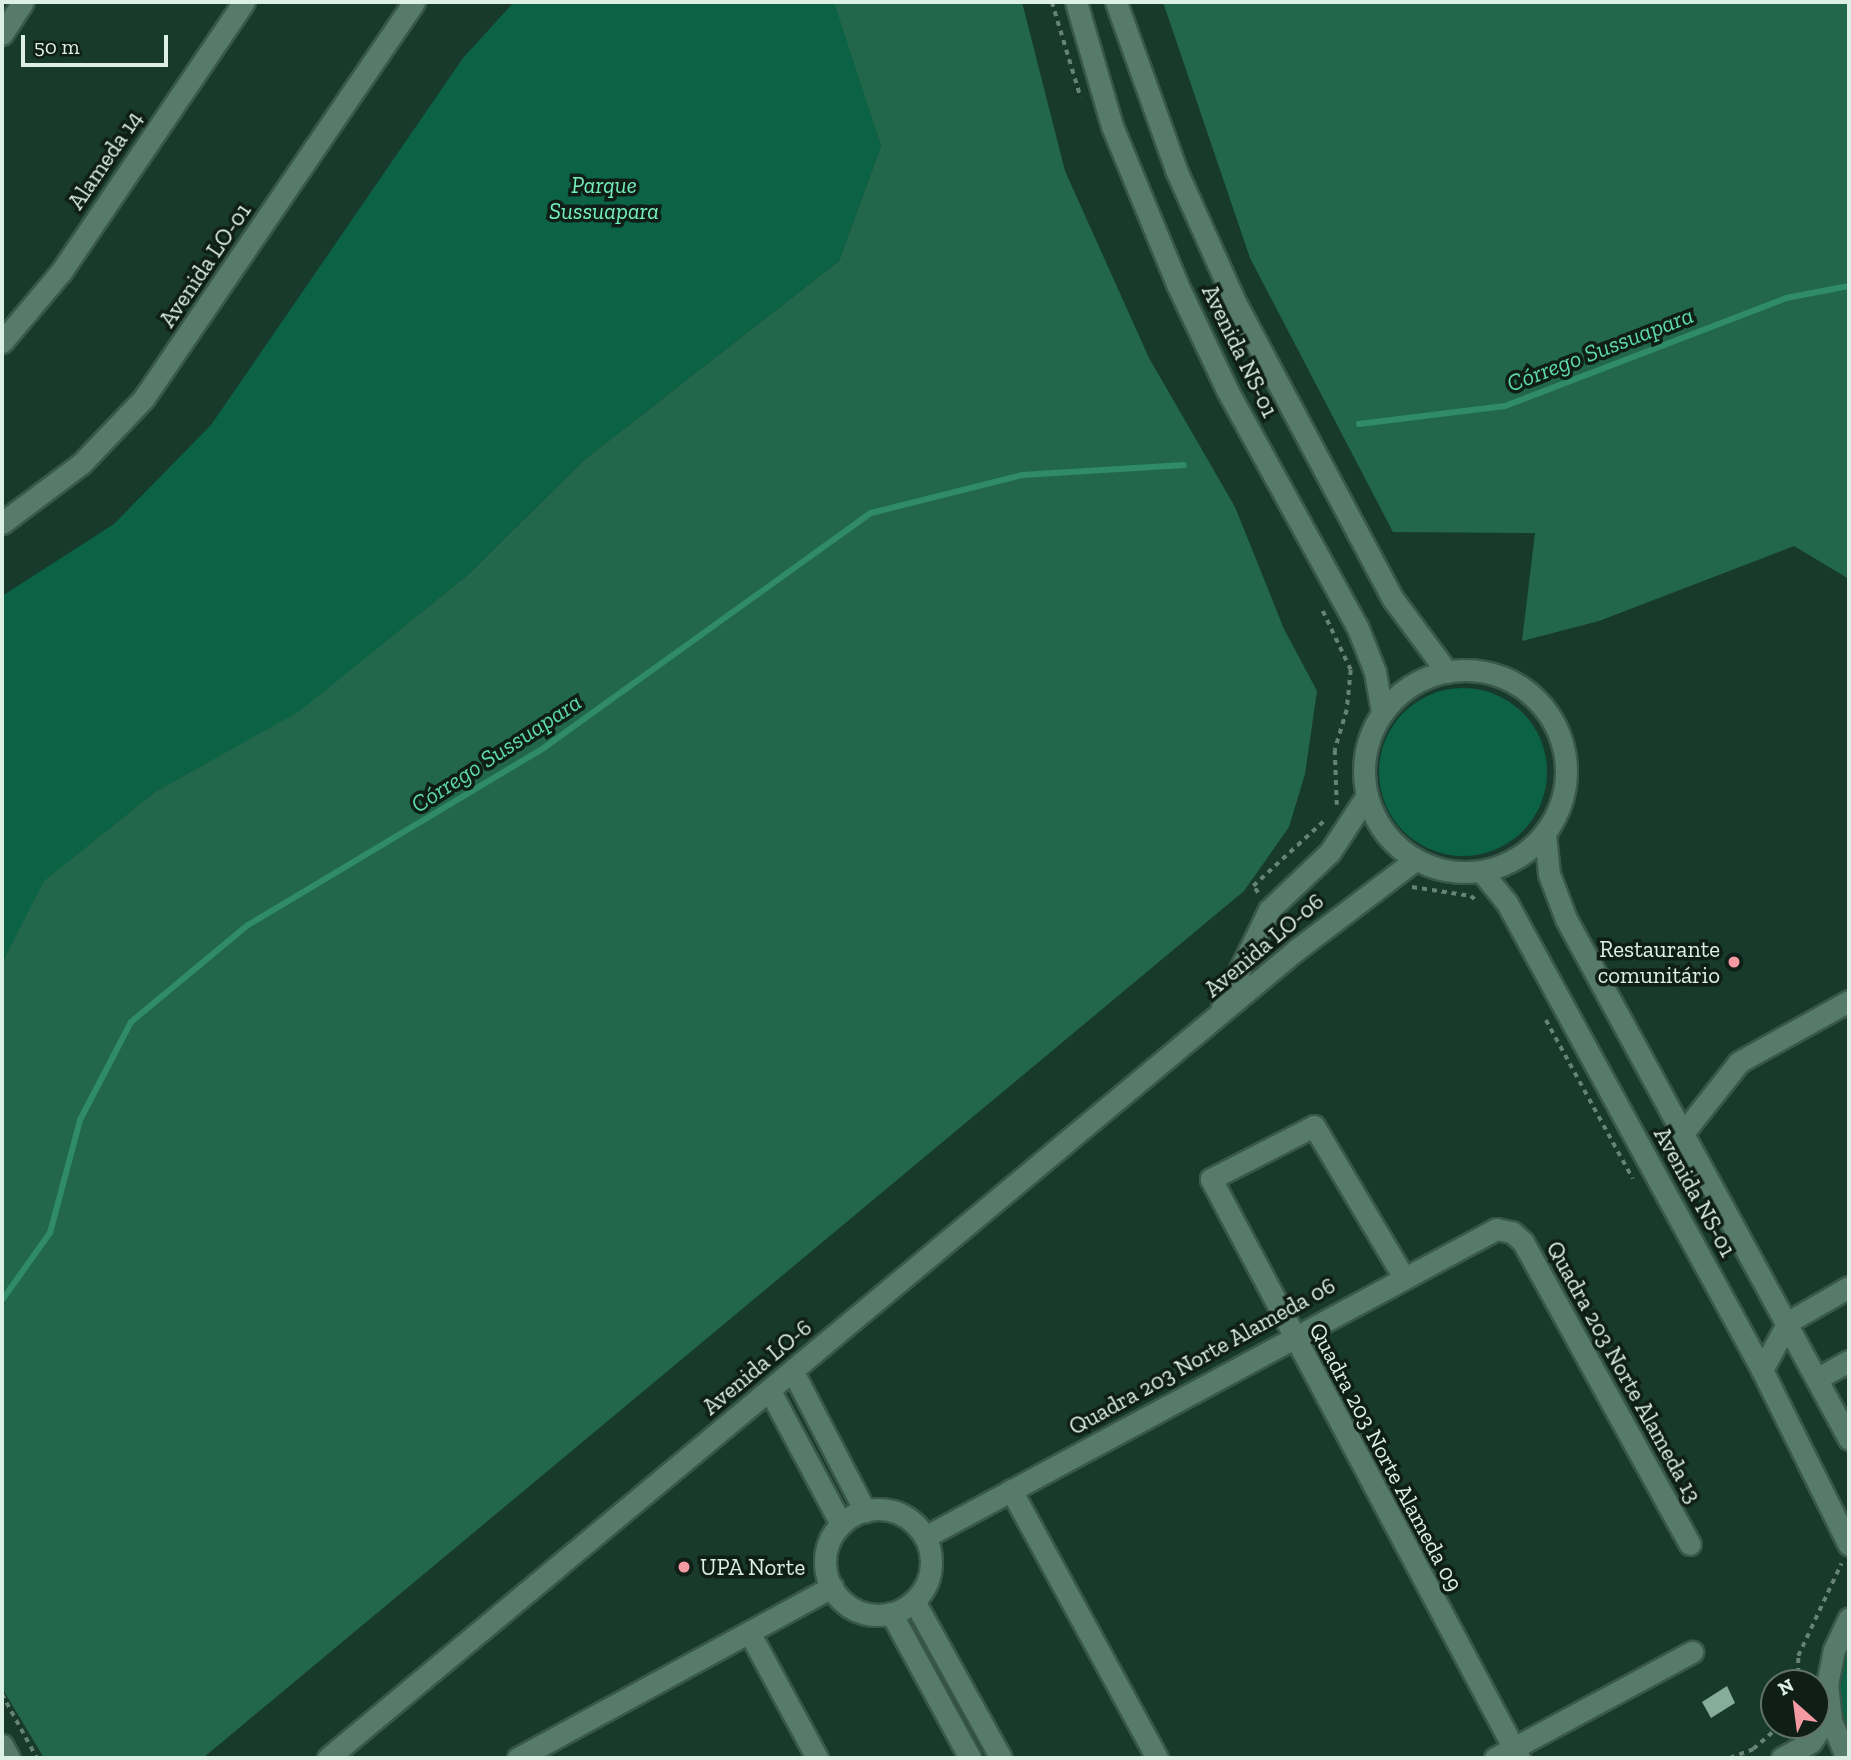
<!DOCTYPE html>
<html>
<head>
<meta charset="utf-8">
<style>
	body { margin:0 }
	#map { position:relative; width:1851px; height:1760px; overflow:hidden; background:#173a2c; font-family:"Zilla Slab",serif }
	div>[style] { position:absolute }
	.green>* { inset:0; background:#0c6245 }
	.round { border-radius:50% }
	.forest>* { inset:0; background:#22674c }
	.stream>* { height:6px; margin:-3px; padding:0 3px; transform-origin:3px; border-radius:3px; background:#2f8b68 }
	.building>* { inset:0; background:#86ac9a }
	.path>* { height:3.5px; margin-top:-1.75px; transform-origin:0; background:repeating-linear-gradient(90deg,#668376 0 5px,transparent 0 10px) }
	.roads { filter:drop-shadow(2px 0 #39574b) drop-shadow(-2px 0 #39574b) drop-shadow(0 2px #39574b) drop-shadow(0 -2px #39574b) }
	.minor>* { height:21px; margin:-10.5px; padding:0 10.5px; transform-origin:10.5px; border-radius:10.5px; background:#577b6a }
	.minor>.ring { margin:-10.5px; padding:0; box-sizing:content-box; background:none; border:21px solid #577b6a; border-radius:50% }
	.dots>* { width:19px; height:19px; translate:-50% -50%; box-sizing:border-box; border:4px solid #0f1e17; border-radius:50% }
	span { translate:-50% -50%; white-space:nowrap; text-align:center; line-height:1.15; -webkit-text-stroke:7px #0f1e17; paint-order:stroke }
	.street-label { font-size:23px; color:#ddf0e6 }
	.park-label { font-size:23px; color:#75efbc; font-style:italic }
	.poi-label { font-size:23px; color:#ddf0e6 }
	.right { translate:-100% -50%; text-align:right }
	.left { translate:0 -50%; text-align:left }
	.water-label { font-size:24px; color:#5ed9a8; font-style:italic }
	.frame { position:absolute; inset:0; border:4px solid #ddf0e6; pointer-events:none }
	.north { position:absolute; left:1760px; top:1669px; width:70px; height:70px; box-sizing:border-box; background:#0f1e17; border:2px solid #61726a; border-radius:50%; rotate:332deg; font-size:19px; font-weight:700; line-height:28px; text-align:center; color:#ddf0e6 }
	.north::after { content:''; display:block; margin:auto; width:24px; height:32px; background:#f49aa2; clip-path:polygon(50% 0,100% 100%,50% 72%,0 100%) }
	.scale { position:absolute; left:21px; top:35px; width:147px; height:32px; box-sizing:border-box; border:4px solid #ddf0e6; border-top:0; padding-left:9px; font-size:21px; line-height:24px; white-space:nowrap; color:#ddf0e6; -webkit-text-stroke:5px #0f1e17; paint-order:stroke }
</style>
</head>
<body>
<div id="map">
	<div class="green">
		<div style="clip-path:polygon(514px 2px,835px 2px,881px 146px,839px 261px,583px 461px,470px 573px,300px 712px,155px 792px,45px 881px,2px 963px,2px 596px,114px 524px,211px 425px,463px 58px)"></div>
		<div class="round" style="left:1379px;top:688px;width:168px;height:168px"></div>
		<div style="clip-path:polygon(1849px 1642px,1849px 1737px,1839px 1695px)"></div>
	</div>
	<div class="forest">
		<div style="clip-path:polygon(834px 2px,1022px 2px,1065px 171px,1149px 358px,1235px 507px,1284px 629px,1317px 691px,1305px 774px,1289px 827px,1244px 891px,203px 1758px,44px 1758px,2px 1688px,2px 963px,44px 881px,155px 792px,300px 711px,470px 573px,583px 461px,839px 261px,881px 146px)"></div>
		<div style="clip-path:polygon(1163px 2px,1849px 2px,1849px 579px,1794px 546px,1599px 621px,1522px 641px,1535px 533px,1393px 532px,1250px 258px)"></div>
	</div>
	<div class="stream">
		<div style="left:1359px;top:424px;width:147px;rotate:-7deg"></div>
		<div style="left:1505px;top:406px;width:301px;rotate:-21deg"></div>
		<div style="left:1786px;top:298px;width:64px;rotate:-10.8deg"></div>
		<div style="left:2px;top:1300px;width:82px;rotate:-54.4deg"></div>
		<div style="left:50px;top:1233px;width:117px;rotate:-75.1deg"></div>
		<div style="left:80px;top:1120px;width:110px;rotate:-62.5deg"></div>
		<div style="left:131px;top:1022px;width:152px;rotate:-39.7deg"></div>
		<div style="left:248px;top:925px;width:346px;rotate:-30.9deg"></div>
		<div style="left:545px;top:747px;width:401px;rotate:-35.7deg"></div>
		<div style="left:871px;top:513px;width:156px;rotate:-14.1deg"></div>
		<div style="left:1022px;top:475px;width:162px;rotate:-3.5deg"></div>
	</div>
	<div class="building">
		<div style="clip-path:polygon(1727px 1686px,1735px 1703px,1711px 1718px,1702px 1702px)"></div>
	</div>
	<div class="path">
		<div style="left:1052px;top:2px;width:100px;rotate:73.2deg"></div>
		<div style="left:1323px;top:611px;width:65px;rotate:64.6deg"></div>
		<div style="left:1351px;top:670px;width:40px;rotate:95.7deg"></div>
		<div style="left:1347px;top:710px;width:42px;rotate:106.7deg"></div>
		<div style="left:1335px;top:750px;width:55px;rotate:87.9deg"></div>
		<div style="left:1412px;top:887px;width:60px;rotate:8.7deg"></div>
		<div style="left:1471px;top:896px;width:9px;rotate:41deg"></div>
		<div style="left:1258px;top:893px;width:9px;rotate:-126deg"></div>
		<div style="left:1253px;top:886px;width:99px;rotate:-42.5deg"></div>
		<div style="left:1546px;top:1020px;width:181px;rotate:61.3deg"></div>
		<div style="left:1798px;top:1683px;width:27px;rotate:-90deg"></div>
		<div style="left:1798px;top:1656px;width:102px;rotate:-64.9deg"></div>
		<div style="left:2px;top:1694px;width:73px;rotate:61.3deg"></div>
		<div style="left:1730px;top:1758px;width:25px;rotate:-21deg"></div>
		<div style="left:1753px;top:1749px;width:37px;rotate:-41deg"></div>
	</div>
	<div class="roads">
		<div class="minor">
			<div style="left:1076px;top:2px;width:129px;rotate:73.8deg"></div>
			<div style="left:1112px;top:126px;width:171px;rotate:67.6deg"></div>
			<div style="left:1177px;top:284px;width:117px;rotate:64.7deg"></div>
			<div style="left:1227px;top:390px;width:269px;rotate:61.2deg"></div>
			<div style="left:1357px;top:626px;width:49px;rotate:68.6deg"></div>
			<div style="left:1375px;top:672px;width:41px;rotate:80.1deg"></div>
			<div style="left:1116px;top:2px;width:178px;rotate:70.3deg"></div>
			<div style="left:1176px;top:170px;width:147px;rotate:65.9deg"></div>
			<div style="left:1236px;top:304px;width:334px;rotate:62deg"></div>
			<div style="left:1393px;top:599px;width:91px;rotate:53.5deg"></div>
			<div style="left:2px;top:34px;width:38px;rotate:-57deg"></div>
			<div style="left:2px;top:342px;width:92px;rotate:-49.9deg"></div>
			<div style="left:61px;top:272px;width:326px;rotate:-55.9deg"></div>
			<div style="left:2px;top:523px;width:99px;rotate:-36.8deg"></div>
			<div style="left:81px;top:464px;width:91px;rotate:-46.3deg"></div>
			<div style="left:144px;top:398px;width:479px;rotate:-55.7deg"></div>
			<div class="ring" style="left:1364px;top:670px;width:181px;height:181px"></div>
			<div style="left:1545px;top:834px;width:40px;rotate:84.3deg"></div>
			<div style="left:1549px;top:874px;width:48px;rotate:69.3deg"></div>
			<div style="left:1566px;top:919px;width:592px;rotate:61.44deg"></div>
			<div style="left:1482px;top:872px;width:40px;rotate:51deg"></div>
			<div style="left:1507px;top:903px;width:532px;rotate:61.36deg"></div>
			<div style="left:1762px;top:1370px;width:195px;rotate:63.6deg"></div>
			<div style="left:1222px;top:1006px;width:107px;rotate:-63.9deg"></div>
			<div style="left:1269px;top:910px;width:84px;rotate:-43.6deg"></div>
			<div style="left:1330px;top:852px;width:66px;rotate:-56.8deg"></div>
			<div style="left:1683px;top:1133px;width:90px;rotate:-51.7deg"></div>
			<div style="left:1739px;top:1062px;width:126px;rotate:-29deg"></div>
			<div style="left:1403px;top:1276px;width:174px;rotate:-120.7deg"></div>
			<div style="left:1314px;top:1126px;width:116px;rotate:152.8deg"></div>
			<div style="left:1211px;top:1179px;width:656px;rotate:61.99deg"></div>
			<div style="left:1762px;top:1370px;width:55px;rotate:-61.6deg"></div>
			<div style="left:1788px;top:1322px;width:70px;rotate:-29.8deg"></div>
			<div style="left:793px;top:1372px;width:157px;rotate:62.6deg"></div>
			<div style="left:1818px;top:1378px;width:35px;rotate:-29deg"></div>
			<div style="left:770px;top:1391px;width:151px;rotate:61.9deg"></div>
			<div style="left:1011px;top:1490px;width:305px;rotate:61.4deg"></div>
			<div class="ring" style="left:825px;top:1509px;width:85px;height:85px"></div>
			<div style="left:925px;top:1537px;width:649px;rotate:-28.34deg"></div>
			<div style="left:1496px;top:1229px;width:16px;rotate:11deg"></div>
			<div style="left:1512px;top:1232px;width:15px;rotate:42deg"></div>
			<div style="left:1523px;top:1242px;width:345px;rotate:61.1deg"></div>
			<div style="left:914px;top:1601px;width:179px;rotate:61deg"></div>
			<div style="left:891px;top:1613px;width:165px;rotate:61.4deg"></div>
			<div style="left:749px;top:1632px;width:143px;rotate:61.6deg"></div>
			<div style="left:2px;top:1745px;width:15px;rotate:62deg"></div>
			<div style="left:328px;top:1758px;width:1261px;rotate:-39.85deg"></div>
			<div style="left:1296px;top:950px;width:149px;rotate:-37.1deg"></div>
			<div style="left:518px;top:1758px;width:358px;rotate:-28.6deg"></div>
			<div style="left:1495px;top:1758px;width:224px;rotate:-28.3deg"></div>
			<div style="left:1782px;top:1758px;width:33px;rotate:-29deg"></div>
			<div style="left:1811px;top:1742px;width:34px;rotate:-56deg"></div>
			<div style="left:1847px;top:1758px;width:40px;rotate:-113.4deg"></div>
			<div style="left:1831px;top:1721px;width:36px;rotate:-96deg"></div>
			<div style="left:1827px;top:1685px;width:36px;rotate:-79deg"></div>
			<div style="left:1834px;top:1650px;width:35px;rotate:-65deg"></div>
		</div>
	</div>
	<div class="dots">
		<div style="left:1734px;top:962px;background:#f49aa2"></div>
		<div style="left:684px;top:1567px;background:#f49aa2"></div>
	</div>
	<div class="street-label">
		<span style="left:105px;top:160px;rotate:-56deg">Alameda 14</span>
		<span style="left:205px;top:265px;rotate:-56deg">Avenida LO-01</span>
		<span style="left:1240px;top:351px;rotate:64deg">Avenida NS-01</span>
		<span style="left:1264px;top:945px;rotate:-40deg">Avenida LO-06</span>
		<span style="left:1695px;top:1192px;rotate:61deg">Avenida NS-01</span>
		<span style="left:1202px;top:1356px;rotate:-29deg">Quadra 203 Norte Alameda 06</span>
		<span style="left:757px;top:1367px;rotate:-40deg">Avenida LO-6</span>
		<span style="left:1624px;top:1372px;rotate:61deg">Quadra 203 Norte Alameda 13</span>
		<span style="left:1386px;top:1457px;rotate:62deg">Quadra 203 Norte Alameda 09</span>
	</div>
	<div class="park-label">
		<span style="left:604px;top:198px">Parque<br>Sussuapara</span>
	</div>
	<div class="poi-label">
		<span class="right" style="left:1720px;top:962px">Restaurante<br>comunitário</span>
		<span class="left" style="left:700px;top:1567px">UPA Norte</span>
	</div>
	<div class="water-label">
		<span style="left:1600px;top:349px;rotate:-21deg">Córrego Sussuapara</span>
		<span style="left:496px;top:753px;rotate:-33deg">Córrego Sussuapara</span>
	</div>
	<div class="frame"></div>
	<div class="north">N</div>
	<div class="scale">50 m</div>
</div>
</body>
</html>
